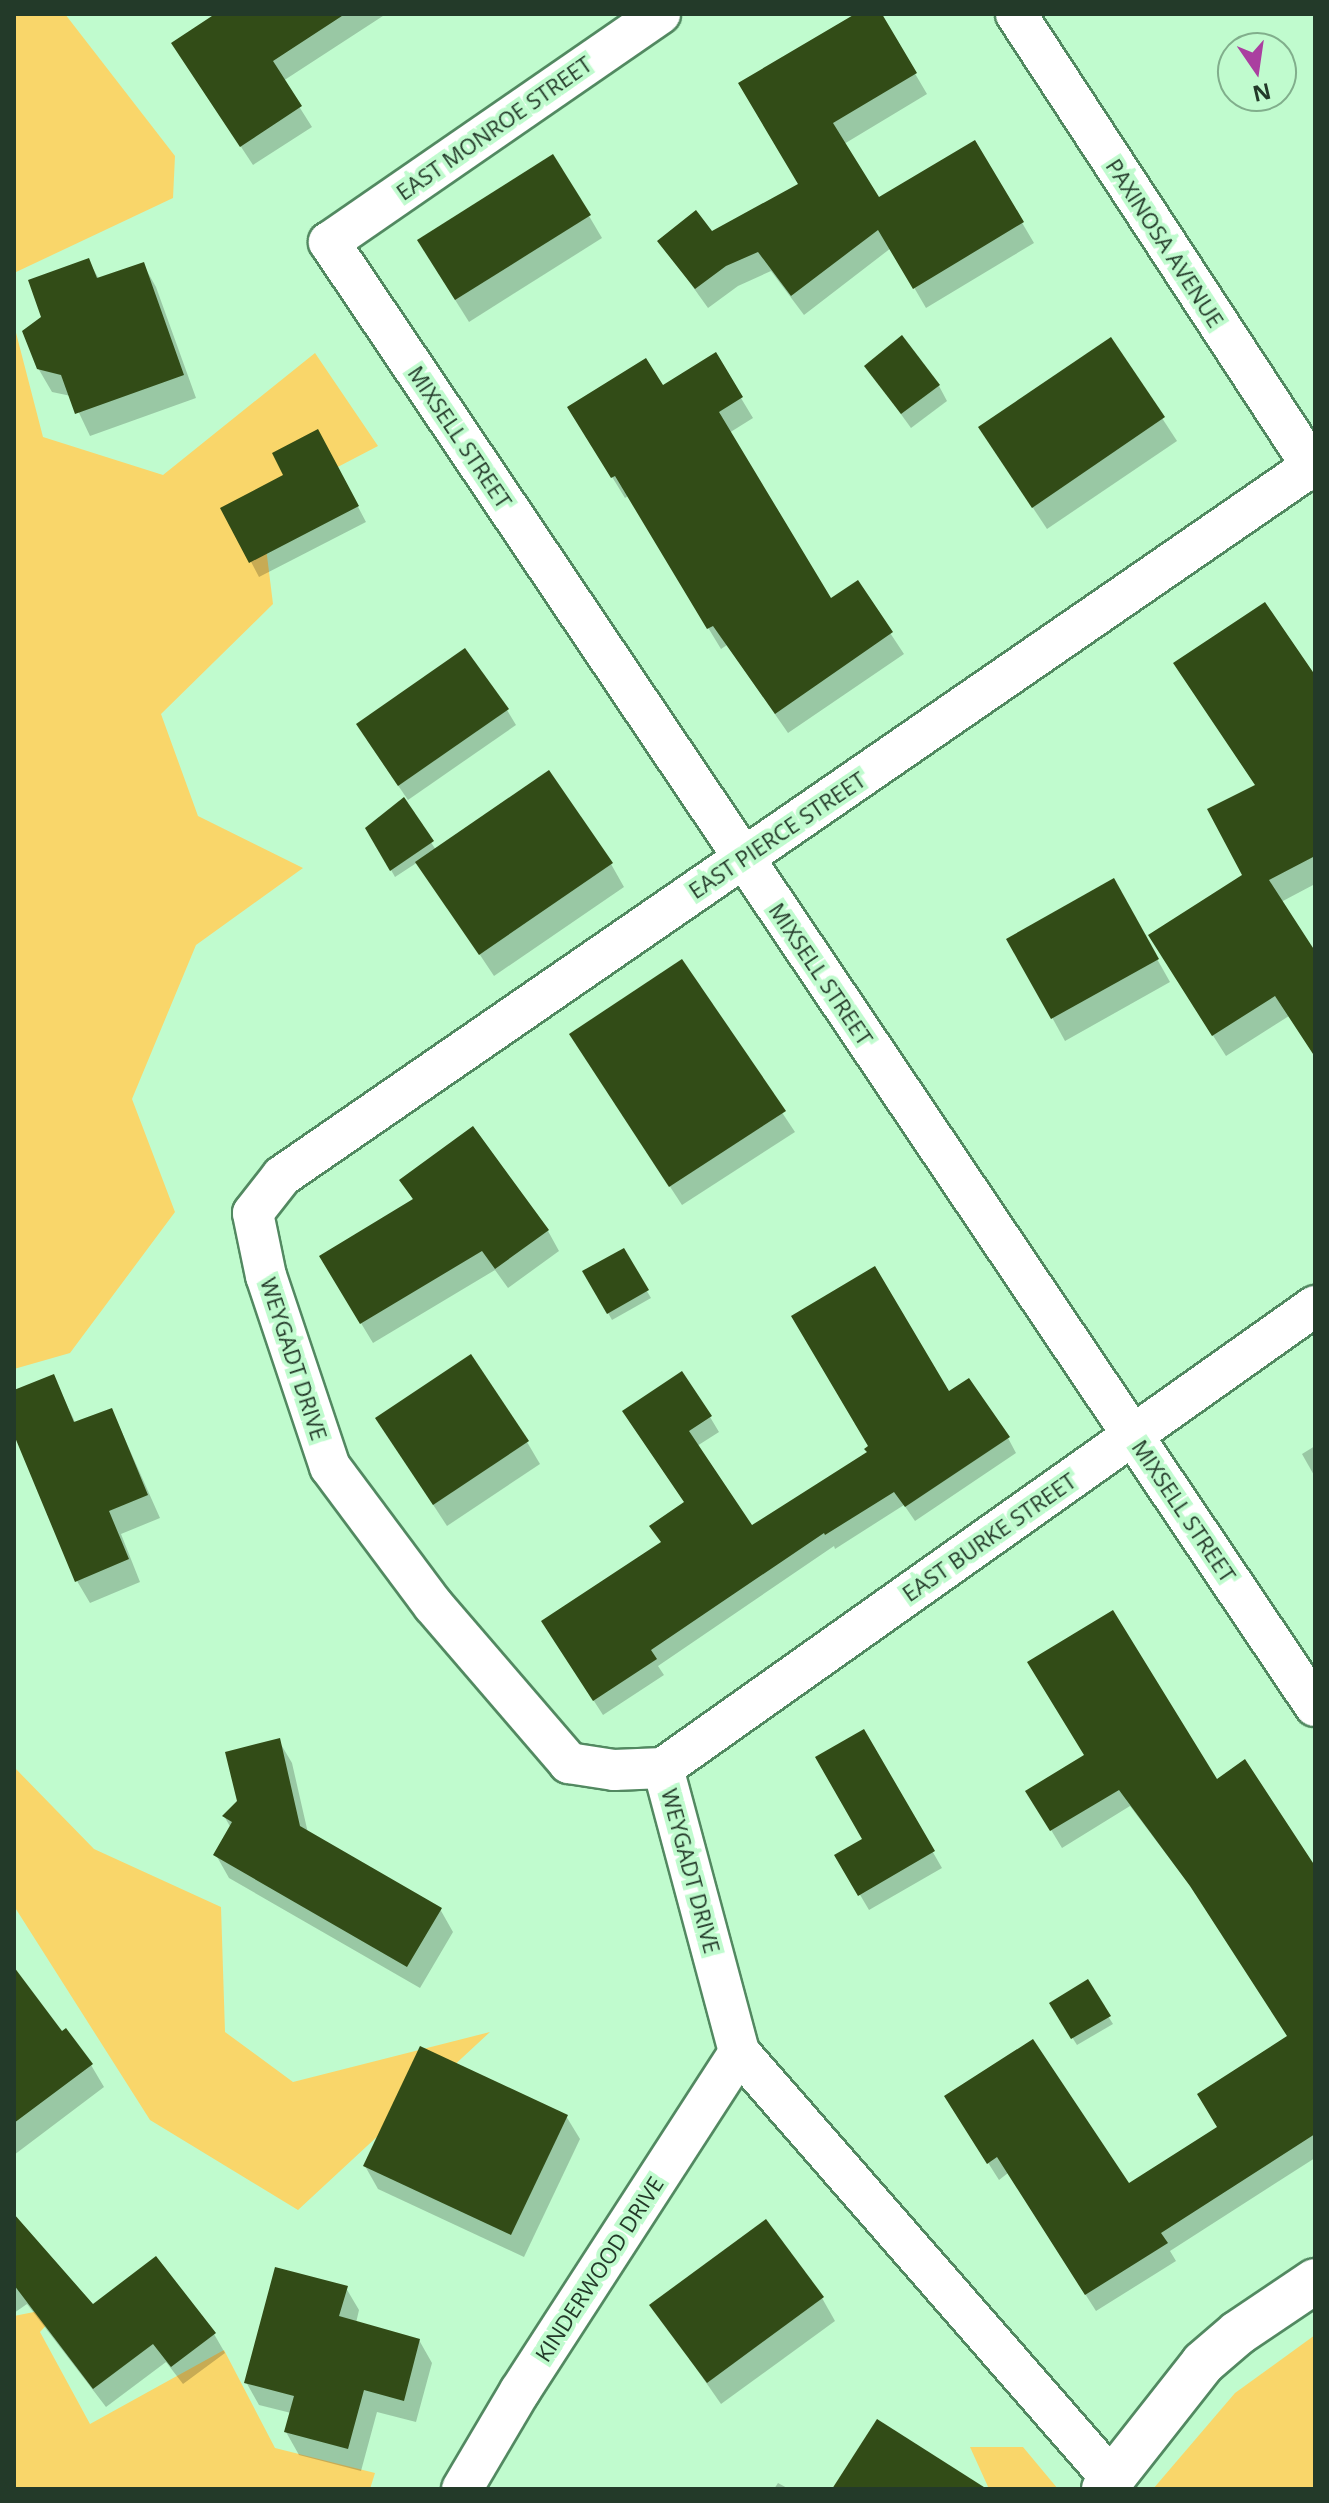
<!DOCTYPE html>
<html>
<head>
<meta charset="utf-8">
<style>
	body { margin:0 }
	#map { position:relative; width:1329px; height:2503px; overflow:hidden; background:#c0fbce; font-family:"Open Sans",sans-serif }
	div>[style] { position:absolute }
	.green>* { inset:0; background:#f9d66a }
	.shadow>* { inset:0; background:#0003 }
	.building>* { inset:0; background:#324c17 }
	.roads { filter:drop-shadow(2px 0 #528961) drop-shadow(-2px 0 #528961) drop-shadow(0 2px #528961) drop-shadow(0 -2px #528961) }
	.minor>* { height:40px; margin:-20px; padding:0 20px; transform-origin:20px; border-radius:20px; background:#fff }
	.tertiary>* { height:44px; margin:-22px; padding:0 22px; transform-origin:22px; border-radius:22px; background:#fff }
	span { translate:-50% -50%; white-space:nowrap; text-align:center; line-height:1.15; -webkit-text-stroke:8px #c0fbce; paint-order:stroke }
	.street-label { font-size:22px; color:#233a29 }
	.frame { position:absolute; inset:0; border:16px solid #233a29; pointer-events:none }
	.north { position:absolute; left:1217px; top:32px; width:80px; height:80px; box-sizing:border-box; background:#c0fbce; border:2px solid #81ae8c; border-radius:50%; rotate:167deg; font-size:22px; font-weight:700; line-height:32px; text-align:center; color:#233a29 }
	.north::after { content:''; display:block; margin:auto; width:28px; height:36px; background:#aa3fa0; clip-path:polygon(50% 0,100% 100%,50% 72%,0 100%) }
</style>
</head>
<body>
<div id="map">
	<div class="green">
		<div style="clip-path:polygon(14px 14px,65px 14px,175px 156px,173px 198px,14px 273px)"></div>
		<div style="clip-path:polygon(14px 325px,43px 437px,163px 475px,315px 353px,378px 446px,261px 507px,273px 604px,161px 714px,198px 816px,303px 868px,196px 945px,132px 1099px,175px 1212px,70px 1353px,14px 1369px)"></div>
		<div style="clip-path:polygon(14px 1767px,94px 1849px,221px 1907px,225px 2032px,293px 2082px,490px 2032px,298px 2210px,150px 2120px,14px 1906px)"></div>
		<div style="clip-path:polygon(64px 2306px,40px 2332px,90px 2424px,224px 2350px,275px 2448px,375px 2473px,370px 2489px,14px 2489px,14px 2316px)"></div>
		<div style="clip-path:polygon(1315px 2335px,1315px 2489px,1153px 2489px,1235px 2393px)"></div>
		<div style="clip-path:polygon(970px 2447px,1023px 2447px,1058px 2489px,989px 2489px)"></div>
	</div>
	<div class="shadow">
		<div style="clip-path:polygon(219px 14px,386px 14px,283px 81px,312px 127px,253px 165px,185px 62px)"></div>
		<div style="clip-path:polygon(859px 14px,880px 14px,927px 94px,844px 144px,878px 200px,975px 143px,1034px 243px,926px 308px,891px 248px,804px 315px,771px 271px,738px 286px,708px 308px,660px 241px,711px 233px,801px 185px)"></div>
		<div style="clip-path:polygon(589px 216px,602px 238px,469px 322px,432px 263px)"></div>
		<div style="clip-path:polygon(88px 260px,99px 279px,143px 264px,156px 287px,196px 398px,90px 436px,71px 396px,52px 392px,38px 368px,44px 318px)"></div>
		<div style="clip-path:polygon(1111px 340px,1177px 441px,1047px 529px,980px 428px)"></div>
		<div style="clip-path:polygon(715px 355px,753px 418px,729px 433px,831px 601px,857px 583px,904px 654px,788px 733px,727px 645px,721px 649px,628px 496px,625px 498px,582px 428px,662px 388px)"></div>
		<div style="clip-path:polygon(866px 366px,939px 386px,947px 401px,911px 428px)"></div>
		<div style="clip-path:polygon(326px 446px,366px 522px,259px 577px,223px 509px,286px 476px)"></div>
		<div style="clip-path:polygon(1176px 664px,1315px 679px,1315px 884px,1281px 902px,1315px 955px,1315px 1054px,1289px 1016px,1226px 1056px,1163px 957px,1244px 876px,1256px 786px)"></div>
		<div style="clip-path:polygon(507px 710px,516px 725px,408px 800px,367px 740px)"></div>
		<div style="clip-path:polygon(403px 800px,436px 850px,611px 864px,624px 887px,494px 976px,418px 862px,395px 877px,367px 828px)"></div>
		<div style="clip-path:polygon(1113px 881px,1170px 982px,1065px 1041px,1009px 939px)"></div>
		<div style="clip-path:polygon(681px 961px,795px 1132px,682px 1205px,583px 1054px)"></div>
		<div style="clip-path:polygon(401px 1180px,548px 1231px,559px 1251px,508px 1288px,495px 1270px,373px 1343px,321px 1257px,414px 1201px)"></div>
		<div style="clip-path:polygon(623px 1251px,651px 1298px,612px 1320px,585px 1272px)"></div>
		<div style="clip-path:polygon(53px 1376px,76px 1424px,112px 1410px,160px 1518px,121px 1534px,140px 1582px,90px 1603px,77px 1581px,14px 1429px,14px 1392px)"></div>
		<div style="clip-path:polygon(949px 1394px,1008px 1438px,1016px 1453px,915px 1521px,904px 1505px,835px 1549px,834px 1546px,658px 1666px,664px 1675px,603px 1715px,552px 1636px,662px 1544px,686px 1504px,633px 1426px,710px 1417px,719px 1432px,697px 1446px,752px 1527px,869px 1452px)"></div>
		<div style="clip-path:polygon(377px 1419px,527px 1442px,540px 1464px,447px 1526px)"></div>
		<div style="clip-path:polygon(1315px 1446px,1315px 1477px,1302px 1454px)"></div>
		<div style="clip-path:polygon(863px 1731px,942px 1868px,869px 1910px,837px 1856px,865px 1839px)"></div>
		<div style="clip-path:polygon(279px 1741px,292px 1763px,308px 1833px,440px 1909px,453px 1932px,420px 1988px,229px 1878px,216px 1855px,231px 1828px,224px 1816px,239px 1801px)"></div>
		<div style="clip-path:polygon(1245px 1762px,1315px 1868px,1315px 2158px,1170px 2251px,1176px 2261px,1096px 2311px,1008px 2173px,999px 2180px,957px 2114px,1128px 2186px,1219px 2128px,1289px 2038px,1203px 1903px,1130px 1806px,1062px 1848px,1028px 1792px,1216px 1782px)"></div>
		<div style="clip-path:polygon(14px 1970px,62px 2034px,91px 2065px,104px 2087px,14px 2155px)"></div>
		<div style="clip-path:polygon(1087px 1982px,1113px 2024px,1077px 2045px,1051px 2004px)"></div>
		<div style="clip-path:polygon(566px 2116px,580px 2139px,524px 2257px,378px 2189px,365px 2166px)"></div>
		<div style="clip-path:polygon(14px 2219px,93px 2307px,214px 2334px,225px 2353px,183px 2384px,166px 2362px,106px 2407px,27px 2304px,14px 2313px)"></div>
		<div style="clip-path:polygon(346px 2288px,359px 2310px,356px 2323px,419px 2340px,432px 2363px,416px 2422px,377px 2412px,361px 2471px,299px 2455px,286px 2432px,291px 2413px,259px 2405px,246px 2382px)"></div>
		<div style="clip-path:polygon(822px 2298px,835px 2321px,721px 2404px,652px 2305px)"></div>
		<div style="clip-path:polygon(778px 2483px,789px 2489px,774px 2489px)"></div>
	</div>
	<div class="building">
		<div style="clip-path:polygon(215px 14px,345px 14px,273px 61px,302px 106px,240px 147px,171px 43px)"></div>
		<div style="clip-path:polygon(855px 14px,882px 14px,917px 73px,833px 123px,879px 197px,975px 140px,1024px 222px,913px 289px,878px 230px,791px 296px,758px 252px,726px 266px,695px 289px,657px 241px,696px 210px,712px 231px,798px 184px,738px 83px)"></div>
		<div style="clip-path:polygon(553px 154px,591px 215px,455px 300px,417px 240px)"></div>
		<div style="clip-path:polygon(89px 258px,97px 278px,144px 262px,184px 375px,75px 414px,61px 375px,37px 369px,22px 331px,41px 317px,28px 280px)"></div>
		<div style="clip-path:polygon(902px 335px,940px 385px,901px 414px,864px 366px)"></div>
		<div style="clip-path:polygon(1111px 337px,1165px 417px,1032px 508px,978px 427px)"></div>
		<div style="clip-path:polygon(716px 352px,743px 397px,719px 412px,831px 598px,858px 580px,893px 632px,775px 714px,713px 626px,707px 629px,615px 476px,611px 478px,567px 407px,646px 358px,663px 385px)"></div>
		<div style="clip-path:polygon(318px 429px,359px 506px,249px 563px,220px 508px,283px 475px,272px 453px)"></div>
		<div style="clip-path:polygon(1265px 602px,1315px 675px,1315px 856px,1269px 880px,1315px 951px,1315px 1057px,1275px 996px,1212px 1036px,1148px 935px,1242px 875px,1207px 809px,1255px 785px,1173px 663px)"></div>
		<div style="clip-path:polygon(465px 648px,509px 709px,398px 786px,356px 724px)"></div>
		<div style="clip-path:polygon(549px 770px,613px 863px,479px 955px,415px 862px)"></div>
		<div style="clip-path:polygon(404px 797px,434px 841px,390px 871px,365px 828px)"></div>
		<div style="clip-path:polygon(1114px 878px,1159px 959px,1051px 1019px,1006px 939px)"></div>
		<div style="clip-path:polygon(682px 959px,786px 1111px,669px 1187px,569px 1034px)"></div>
		<div style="clip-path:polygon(473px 1126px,549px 1230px,495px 1269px,482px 1251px,360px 1324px,319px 1256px,413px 1199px,399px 1180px)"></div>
		<div style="clip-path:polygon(624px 1248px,649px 1290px,607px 1314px,582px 1271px)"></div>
		<div style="clip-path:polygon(875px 1266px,949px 1391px,969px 1378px,1010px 1437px,905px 1507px,894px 1492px,825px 1535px,824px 1533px,651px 1650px,657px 1659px,593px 1701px,541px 1621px,661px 1542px,649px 1526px,684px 1502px,622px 1411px,682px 1371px,712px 1416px,689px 1431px,752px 1525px,867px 1452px,864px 1449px,868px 1446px,791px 1316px)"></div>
		<div style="clip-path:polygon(471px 1354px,529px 1441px,433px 1505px,375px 1418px)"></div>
		<div style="clip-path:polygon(54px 1374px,74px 1422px,112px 1408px,148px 1495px,109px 1511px,129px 1559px,75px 1582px,14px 1435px,14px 1390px)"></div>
		<div style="clip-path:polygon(1113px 1610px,1217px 1779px,1245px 1759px,1315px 1866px,1315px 2134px,1161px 2233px,1168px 2243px,1085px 2295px,997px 2157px,987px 2164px,944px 2096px,1033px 2039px,1129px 2183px,1217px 2127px,1197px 2094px,1287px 2036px,1190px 1886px,1119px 1790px,1050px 1831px,1025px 1791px,1084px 1755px,1027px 1662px)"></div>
		<div style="clip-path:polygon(864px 1729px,935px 1851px,858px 1896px,834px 1855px,862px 1839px,815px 1757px)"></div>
		<div style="clip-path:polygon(280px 1738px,300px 1826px,442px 1908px,407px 1967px,213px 1855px,232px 1822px,222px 1816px,237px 1801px,225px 1752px)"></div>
		<div style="clip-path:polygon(14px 1967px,62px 2031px,66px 2028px,93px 2064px,14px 2123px)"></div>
		<div style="clip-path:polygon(1088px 1979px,1111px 2016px,1071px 2039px,1049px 2003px)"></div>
		<div style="clip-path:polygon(420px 2046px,568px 2115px,511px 2235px,363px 2166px)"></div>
		<div style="clip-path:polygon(14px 2214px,93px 2304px,156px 2256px,216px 2333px,171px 2367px,153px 2344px,93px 2389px,14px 2285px)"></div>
		<div style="clip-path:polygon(766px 2219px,824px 2297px,707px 2383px,649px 2305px)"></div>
		<div style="clip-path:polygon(275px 2267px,348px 2286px,339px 2316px,420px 2339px,404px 2401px,364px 2390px,348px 2449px,284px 2432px,294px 2396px,244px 2383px)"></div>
		<div style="clip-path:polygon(877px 2419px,987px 2489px,832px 2489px)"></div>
	</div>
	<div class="roads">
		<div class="minor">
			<div style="left:660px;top:14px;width:402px;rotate:145.4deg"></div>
			<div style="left:329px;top:242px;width:1765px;rotate:56.04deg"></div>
			<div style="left:1016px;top:14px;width:546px;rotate:56.8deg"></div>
			<div style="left:663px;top:1768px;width:49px;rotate:177.7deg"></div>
			<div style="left:614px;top:1770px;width:46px;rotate:-171.2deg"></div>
			<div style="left:569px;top:1763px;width:208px;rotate:-130.7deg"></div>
			<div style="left:433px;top:1605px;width:172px;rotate:-126.7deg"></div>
			<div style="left:330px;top:1467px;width:201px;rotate:-108.5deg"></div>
			<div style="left:266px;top:1276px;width:64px;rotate:-101.7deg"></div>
			<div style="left:253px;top:1213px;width:47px;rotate:-51.9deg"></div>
			<div style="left:282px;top:1176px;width:1255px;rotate:-34.58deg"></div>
			<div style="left:663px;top:1768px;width:294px;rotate:75deg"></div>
			<div style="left:739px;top:2052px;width:564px;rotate:48.88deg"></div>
			<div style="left:663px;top:1768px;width:799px;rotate:-35.32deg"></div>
			<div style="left:462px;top:2489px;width:114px;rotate:-59.4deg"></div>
			<div style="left:520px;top:2391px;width:404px;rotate:-57.1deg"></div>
		</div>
		<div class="tertiary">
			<div style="left:1104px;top:2489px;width:160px;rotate:-51.8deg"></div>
			<div style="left:1203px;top:2363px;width:46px;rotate:-40.6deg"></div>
			<div style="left:1238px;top:2333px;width:93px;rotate:-34deg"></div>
		</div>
	</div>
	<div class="street-label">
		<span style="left:494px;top:128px;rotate:-35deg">EAST MONROE STREET</span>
		<span style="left:1165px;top:243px;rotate:57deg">PAXINOSA AVENUE</span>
		<span style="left:460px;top:437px;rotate:56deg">MIXSELL STREET</span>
		<span style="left:777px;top:835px;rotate:-34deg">EAST PIERCE STREET</span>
		<span style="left:821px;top:974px;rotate:56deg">MIXSELL STREET</span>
		<span style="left:294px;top:1359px;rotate:72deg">WEYGADT DRIVE</span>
		<span style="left:1184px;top:1511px;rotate:56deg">MIXSELL STREET</span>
		<span style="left:989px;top:1537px;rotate:-35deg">EAST BURKE STREET</span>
		<span style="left:691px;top:1871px;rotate:75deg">WEYGADT DRIVE</span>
		<span style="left:599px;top:2269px;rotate:-57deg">KINDERWOOD DRIVE</span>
	</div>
	<div class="frame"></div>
	<div class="north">N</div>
</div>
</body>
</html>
